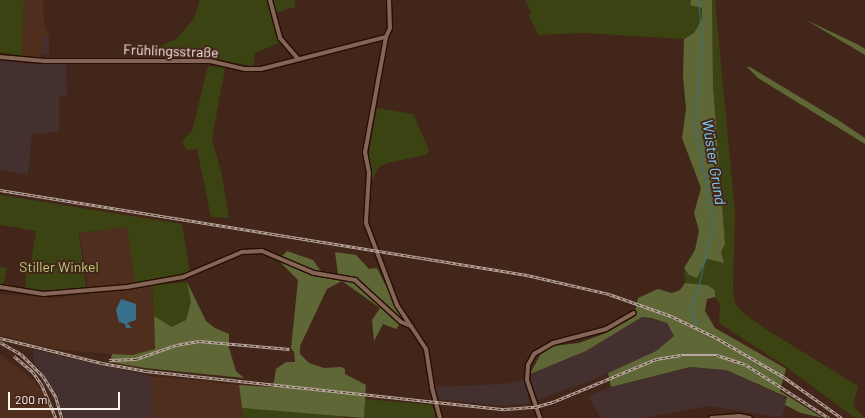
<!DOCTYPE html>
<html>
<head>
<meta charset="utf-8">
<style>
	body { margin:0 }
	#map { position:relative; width:865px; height:418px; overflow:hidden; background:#422619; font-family:Barlow,sans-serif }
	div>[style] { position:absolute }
	.built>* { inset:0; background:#502e1d }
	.industrial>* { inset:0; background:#44302e }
	.green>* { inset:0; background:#3c4312 }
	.forest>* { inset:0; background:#5e6735 }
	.water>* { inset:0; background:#39708c }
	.stream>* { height:1px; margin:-0.5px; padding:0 0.5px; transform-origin:0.5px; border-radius:0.5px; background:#39708c }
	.roads { filter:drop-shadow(1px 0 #270e03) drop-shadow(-1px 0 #270e03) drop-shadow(0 1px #270e03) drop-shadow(0 -1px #270e03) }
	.minor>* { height:4px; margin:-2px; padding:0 2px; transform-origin:2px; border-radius:2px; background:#856556 }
	.tertiary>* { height:5px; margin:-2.5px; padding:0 2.5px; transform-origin:2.5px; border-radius:2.5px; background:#856556 }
	.rail>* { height:2.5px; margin-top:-1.25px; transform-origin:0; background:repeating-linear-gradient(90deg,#422619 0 3px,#baa8a0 0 6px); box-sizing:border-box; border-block:1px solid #baa8a0 }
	span { translate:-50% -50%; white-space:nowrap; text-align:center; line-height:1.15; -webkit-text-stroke:4px #422619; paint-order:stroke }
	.street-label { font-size:14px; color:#fdf1ec }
	.park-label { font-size:14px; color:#bbc87a }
	.water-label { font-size:15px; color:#7cd0fc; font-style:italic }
	.scale { position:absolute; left:8px; top:392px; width:112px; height:18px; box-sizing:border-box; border:2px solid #fdf1ec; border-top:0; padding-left:5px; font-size:12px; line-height:14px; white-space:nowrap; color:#fdf1ec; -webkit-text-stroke:3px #422619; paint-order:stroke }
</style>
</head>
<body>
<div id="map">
	<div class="built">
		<div style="clip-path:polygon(24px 0,43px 0,44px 25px,49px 37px,43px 37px,41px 57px,22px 56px)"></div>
		<div style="clip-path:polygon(128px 227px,135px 284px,88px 289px,80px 233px)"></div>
		<div style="clip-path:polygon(152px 285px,155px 349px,132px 355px,112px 354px,53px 349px,0 335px,0 294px,56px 298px)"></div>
		<div style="clip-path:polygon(0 354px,34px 380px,44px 394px,53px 418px,0 418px)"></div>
		<div style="clip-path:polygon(150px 376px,239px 385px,243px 418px,154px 418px)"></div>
	</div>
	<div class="industrial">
		<div style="clip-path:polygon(43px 36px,49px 37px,49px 55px,42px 54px)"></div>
		<div style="clip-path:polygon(0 60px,29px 64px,66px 64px,67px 96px,59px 97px,59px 132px,32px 134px,28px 175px,0 170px)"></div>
		<div style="clip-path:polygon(642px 317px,667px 323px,674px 336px,656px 351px,592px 380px,535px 401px,530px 374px,586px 351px)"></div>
		<div style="clip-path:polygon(34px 350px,150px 376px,154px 418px,64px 418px,58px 396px,33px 360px)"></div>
		<div style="clip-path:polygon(690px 367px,726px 370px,787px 398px,782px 418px,709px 406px,642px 418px,601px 418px,593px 406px,589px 396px,611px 387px)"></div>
		<div style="clip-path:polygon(524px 380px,530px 403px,503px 406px,437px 399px,435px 387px,504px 384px)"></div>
	</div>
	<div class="green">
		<div style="clip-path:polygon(0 0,24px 0,22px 56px,0 52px)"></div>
		<div style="clip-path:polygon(200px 0,295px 0,295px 7px,275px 13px,279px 43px,255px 53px,253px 66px,207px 58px,129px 56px,143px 54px,176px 39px,193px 20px)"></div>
		<div style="clip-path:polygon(525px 0,691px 0,690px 5px,702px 8px,702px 19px,694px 33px,684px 39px,584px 33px,539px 35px,528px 15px,532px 14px)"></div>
		<div style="clip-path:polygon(712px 0,715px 0,735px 213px,733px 290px,735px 303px,743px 313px,764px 328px,858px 386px,853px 406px,865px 418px,854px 417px,785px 366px,719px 323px,720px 304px,715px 297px,715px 290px,707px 285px,685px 283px,684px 268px,689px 275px,707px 259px,723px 263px,721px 252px,725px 244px,713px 86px)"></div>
		<div style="clip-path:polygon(208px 66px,225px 68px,212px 139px,222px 175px,229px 218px,211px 217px,197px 149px,187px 150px,182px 141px,192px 131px)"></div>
		<div style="clip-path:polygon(377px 108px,413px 114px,429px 150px,426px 155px,387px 163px,379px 167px,372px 180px,368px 158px)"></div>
		<div style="clip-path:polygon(0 195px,182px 224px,190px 272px,135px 284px,127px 227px,79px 233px,86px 288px,84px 291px,25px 290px,26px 271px,30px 270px,36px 231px,0 225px)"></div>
		<div style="clip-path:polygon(0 267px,7px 268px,3px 286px,0 286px)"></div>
		<div style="clip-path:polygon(187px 282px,191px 302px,187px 320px,172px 327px,154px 316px,152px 285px)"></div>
		<div style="clip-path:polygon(365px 399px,432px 405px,436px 418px,364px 418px)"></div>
		<div style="clip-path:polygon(242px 408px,343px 415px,343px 418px,243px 418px)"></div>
	</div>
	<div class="forest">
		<div style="clip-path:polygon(691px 0,712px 0,713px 86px,725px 244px,721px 252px,724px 263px,707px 259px,697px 278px,689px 275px,684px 268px,695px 250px,699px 231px,694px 213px,701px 188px,682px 138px,686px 109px,683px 76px,684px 39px,694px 33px,702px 19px,702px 8px,690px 5px)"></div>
		<div style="clip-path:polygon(806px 20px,859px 45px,865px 49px,865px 55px)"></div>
		<div style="clip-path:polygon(747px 67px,750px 67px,838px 120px,865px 138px,865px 144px,758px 78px)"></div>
		<div style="clip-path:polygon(287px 251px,313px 260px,323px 274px,338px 275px,335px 252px,356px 255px,369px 269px,377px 268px,403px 320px,396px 329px,383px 324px,374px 341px,372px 320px,380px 308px,342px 281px,327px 289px,300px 346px,300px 354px,309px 363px,324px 368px,341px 367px,345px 369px,345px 374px,366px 385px,364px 418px,242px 408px,239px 385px,273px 387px,276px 369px,286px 362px,295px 362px,294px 352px,291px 348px,298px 280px,278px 260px)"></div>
		<div style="clip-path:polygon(187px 282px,206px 321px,215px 328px,229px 334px,229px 348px,236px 371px,244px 378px,145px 368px,110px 362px,112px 354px,132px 355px,155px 349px,154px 316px,172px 327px,186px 320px,191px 302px)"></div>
		<div style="clip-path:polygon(685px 283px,707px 285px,715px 290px,715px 297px,707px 299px,705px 311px,715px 328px,783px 367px,786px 369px,780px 391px,823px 418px,801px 413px,785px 405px,787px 397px,726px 370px,690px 367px,611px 387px,608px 373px,656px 351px,674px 336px,667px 323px,651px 318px,642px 317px,586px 351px,530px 374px,540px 355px,553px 346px,579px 343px,606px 333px,634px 317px,638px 298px,658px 289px,672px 293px,680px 290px)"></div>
	</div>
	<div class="water">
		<div style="clip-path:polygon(121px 299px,136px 304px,136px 320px,127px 323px,132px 328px,126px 328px,125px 324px,119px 322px,116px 310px)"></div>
	</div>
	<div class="stream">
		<div style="left:696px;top:323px;width:16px;rotate:-112deg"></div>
		<div style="left:690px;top:308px;width:17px;rotate:-66deg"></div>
		<div style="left:697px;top:292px;width:71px;rotate:-76.9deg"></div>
		<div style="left:713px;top:223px;width:98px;rotate:-100.6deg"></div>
		<div style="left:695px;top:127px;width:86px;rotate:-85.3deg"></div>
		<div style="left:702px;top:41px;width:41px;rotate:-95.6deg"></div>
		<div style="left:359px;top:417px;width:1px;rotate:90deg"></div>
	</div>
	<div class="roads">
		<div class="minor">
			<div style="left:270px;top:0;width:39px;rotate:75deg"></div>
			<div style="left:280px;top:38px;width:28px;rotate:49deg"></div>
			<div style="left:389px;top:0;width:28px;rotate:88deg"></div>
			<div style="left:390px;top:28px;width:10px;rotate:114deg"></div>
			<div style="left:386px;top:37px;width:117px;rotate:100.3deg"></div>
			<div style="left:365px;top:152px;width:20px;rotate:79deg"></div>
			<div style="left:369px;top:172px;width:51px;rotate:93.4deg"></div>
			<div style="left:366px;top:223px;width:88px;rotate:69.3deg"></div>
			<div style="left:397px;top:305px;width:53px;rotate:56.6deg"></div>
			<div style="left:426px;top:349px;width:39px;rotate:81deg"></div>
			<div style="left:432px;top:388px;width:31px;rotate:75deg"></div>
			<div style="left:0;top:57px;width:45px;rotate:5.1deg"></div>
			<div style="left:45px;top:61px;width:165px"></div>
			<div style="left:210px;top:61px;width:36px;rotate:13deg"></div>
			<div style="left:245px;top:69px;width:16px"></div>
			<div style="left:261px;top:69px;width:129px;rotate:-14.4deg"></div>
			<div style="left:0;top:287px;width:44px;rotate:9.2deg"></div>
			<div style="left:43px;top:294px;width:84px;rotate:-4.8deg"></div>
			<div style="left:127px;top:287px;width:57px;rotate:-10.1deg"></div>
			<div style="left:183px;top:277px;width:64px;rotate:-23deg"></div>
			<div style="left:242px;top:252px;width:20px;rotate:-3deg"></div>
			<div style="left:262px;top:251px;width:56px;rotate:22.9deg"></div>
			<div style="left:314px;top:273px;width:42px;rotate:9.7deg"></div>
			<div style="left:355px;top:280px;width:62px;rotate:42.4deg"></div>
			<div style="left:401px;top:322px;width:11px;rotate:22deg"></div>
			<div style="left:540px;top:418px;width:40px;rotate:-108.9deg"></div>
			<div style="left:527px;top:380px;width:15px;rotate:-86deg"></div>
			<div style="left:528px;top:365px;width:13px;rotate:-61deg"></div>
			<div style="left:534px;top:354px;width:22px;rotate:-30deg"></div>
			<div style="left:553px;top:343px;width:55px;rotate:-14.8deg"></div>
			<div style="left:606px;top:329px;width:32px;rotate:-30deg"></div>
		</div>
		<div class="tertiary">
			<div style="left:711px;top:418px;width:28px;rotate:-4deg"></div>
			<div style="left:739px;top:416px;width:10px;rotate:11deg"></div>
		</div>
	</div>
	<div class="rail">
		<div style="left:0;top:190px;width:534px;rotate:9.16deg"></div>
		<div style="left:527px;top:275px;width:84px;rotate:13deg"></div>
		<div style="left:609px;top:294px;width:66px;rotate:19.5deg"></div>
		<div style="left:671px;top:316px;width:49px;rotate:25.5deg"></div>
		<div style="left:715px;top:337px;width:80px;rotate:30.1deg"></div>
		<div style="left:784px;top:377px;width:71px;rotate:35.3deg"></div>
		<div style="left:0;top:338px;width:105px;rotate:13.8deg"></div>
		<div style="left:102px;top:363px;width:45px;rotate:10.3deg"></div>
		<div style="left:146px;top:371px;width:360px;rotate:6.1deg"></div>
		<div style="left:504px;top:409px;width:31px;rotate:-4deg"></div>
		<div style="left:535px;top:407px;width:19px;rotate:-16deg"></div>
		<div style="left:553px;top:402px;width:112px;rotate:-22.7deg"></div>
		<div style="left:656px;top:359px;width:25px;rotate:-9deg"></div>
		<div style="left:681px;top:355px;width:36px"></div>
		<div style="left:717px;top:355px;width:29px;rotate:18deg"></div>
		<div style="left:745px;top:364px;width:100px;rotate:32.7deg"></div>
		<div style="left:0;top:342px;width:24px;rotate:30deg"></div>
		<div style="left:21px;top:354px;width:31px;rotate:45deg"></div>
		<div style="left:43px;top:376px;width:25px;rotate:58deg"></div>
		<div style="left:56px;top:397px;width:22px;rotate:74deg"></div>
		<div style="left:14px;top:356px;width:25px;rotate:40deg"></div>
		<div style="left:33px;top:372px;width:16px;rotate:55deg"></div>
		<div style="left:42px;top:385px;width:36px;rotate:67deg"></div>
		<div style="left:109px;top:360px;width:27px;rotate:-2deg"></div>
		<div style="left:136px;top:359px;width:42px;rotate:-19.3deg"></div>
		<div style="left:176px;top:345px;width:23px;rotate:-10deg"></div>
		<div style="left:199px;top:341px;width:91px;rotate:5deg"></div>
	</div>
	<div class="street-label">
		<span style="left:171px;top:51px;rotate:2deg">Frühlingsstraße</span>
	</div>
	<div class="park-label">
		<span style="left:59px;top:267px">Stiller Winkel</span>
	</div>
	<div class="water-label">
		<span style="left:714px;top:162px;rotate:81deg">Wüster Grund</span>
	</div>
	<div class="scale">200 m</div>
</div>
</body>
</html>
